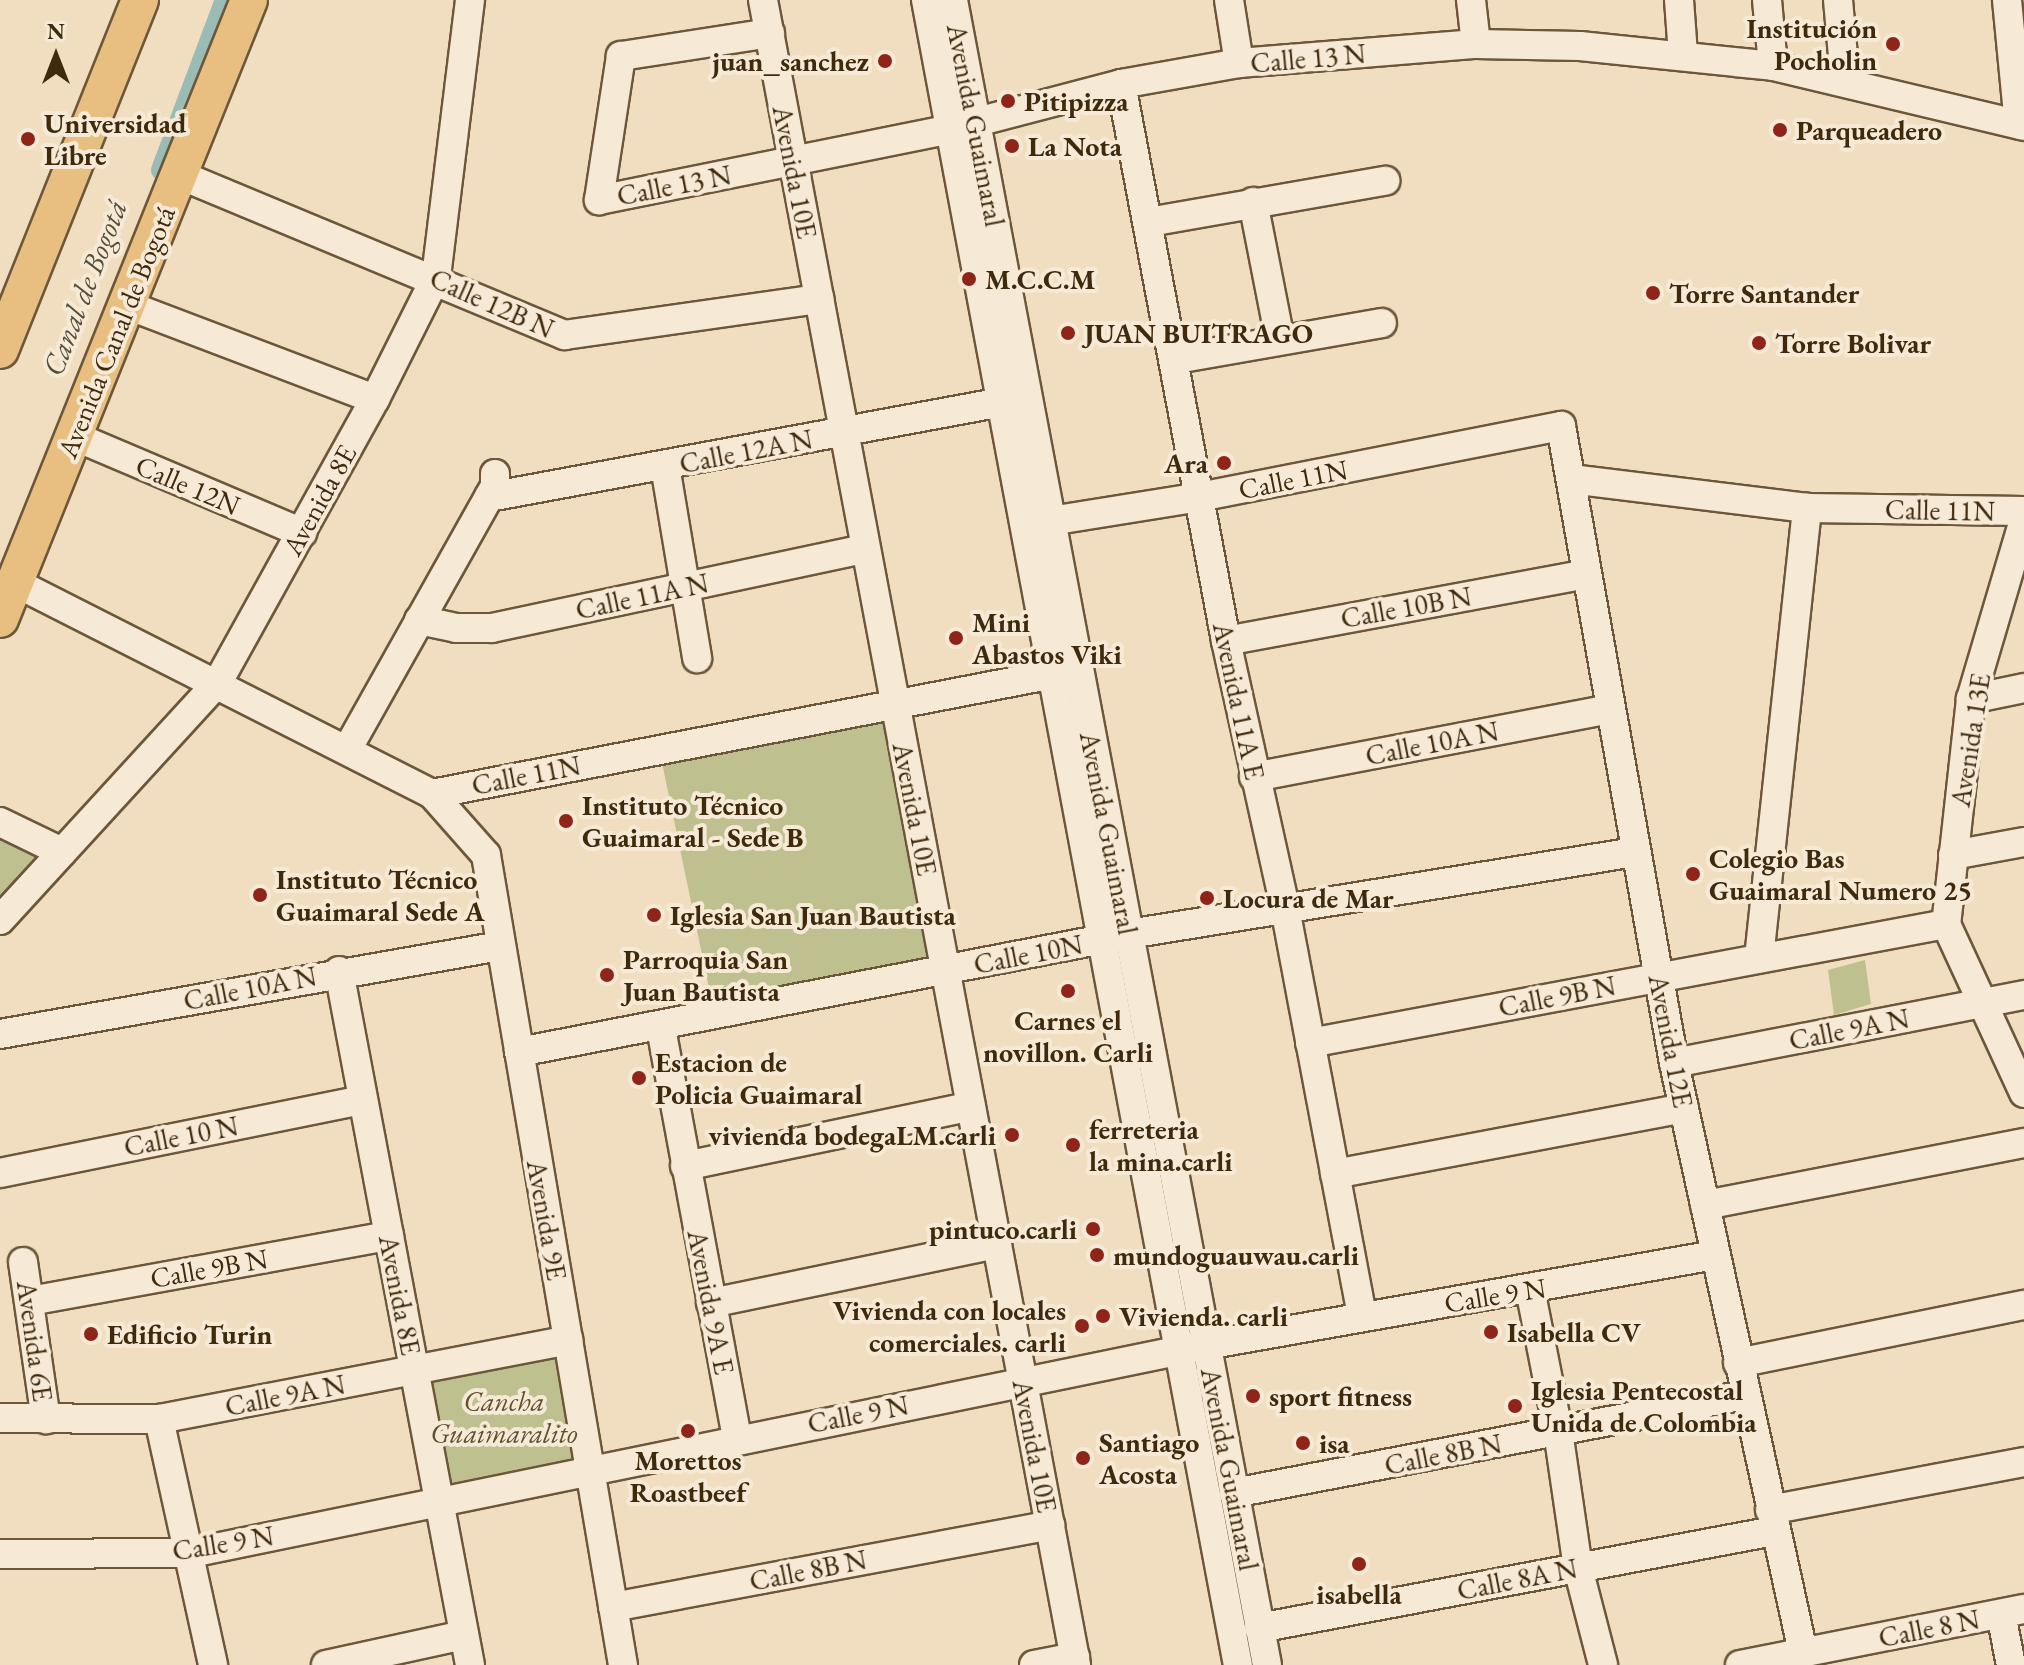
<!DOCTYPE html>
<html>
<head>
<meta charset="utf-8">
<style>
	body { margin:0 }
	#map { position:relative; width:2024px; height:1665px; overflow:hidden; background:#f1dec1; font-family:"EB Garamond",serif }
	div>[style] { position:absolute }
	.green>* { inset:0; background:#bec090 }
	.canal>* { height:22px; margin:-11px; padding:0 11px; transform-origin:11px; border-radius:11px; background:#9bbcb4 }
	.roads { filter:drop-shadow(2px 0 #6c573a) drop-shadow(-2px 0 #6c573a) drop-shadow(0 2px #6c573a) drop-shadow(0 -2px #6c573a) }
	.minor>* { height:28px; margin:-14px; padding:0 14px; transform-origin:14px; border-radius:14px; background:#f6ead7 }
	.major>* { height:36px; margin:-18px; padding:0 18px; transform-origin:18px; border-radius:18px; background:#e8bf80 }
	.dots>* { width:22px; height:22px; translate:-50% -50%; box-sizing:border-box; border:4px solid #f6ead7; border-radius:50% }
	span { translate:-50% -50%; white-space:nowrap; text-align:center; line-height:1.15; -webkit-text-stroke:8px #f6ead7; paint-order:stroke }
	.poi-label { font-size:28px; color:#3f2a0d; font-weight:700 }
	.right { translate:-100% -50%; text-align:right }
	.left { translate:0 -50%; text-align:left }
	.street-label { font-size:28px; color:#3f2a0d }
	.park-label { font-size:28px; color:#5f502e; font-style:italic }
	.water-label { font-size:30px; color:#564e37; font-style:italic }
	.north { position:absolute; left:16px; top:16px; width:80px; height:80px; -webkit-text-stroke:6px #f6ead7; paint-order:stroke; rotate:0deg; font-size:22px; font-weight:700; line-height:32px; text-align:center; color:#3f2a0d }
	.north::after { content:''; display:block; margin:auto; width:28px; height:36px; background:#3f2a0d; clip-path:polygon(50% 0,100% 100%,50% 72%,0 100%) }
</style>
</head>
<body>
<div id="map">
	<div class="green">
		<div style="clip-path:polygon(893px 710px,946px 964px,714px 1012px,661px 758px)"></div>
		<div style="clip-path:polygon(0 826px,49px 852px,0 907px)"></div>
		<div style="clip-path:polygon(1865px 960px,1871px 1004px,1834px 1015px,1828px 970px)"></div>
		<div style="clip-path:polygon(560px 1348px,579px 1457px,448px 1489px,427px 1375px)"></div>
	</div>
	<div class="canal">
		<div style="left:162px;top:170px;width:182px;rotate:-69.4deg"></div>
	</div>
	<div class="roads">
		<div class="minor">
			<div style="left:763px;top:0;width:1694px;rotate:79.35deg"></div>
			<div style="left:926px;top:0;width:1694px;rotate:79.39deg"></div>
			<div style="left:953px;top:0;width:1694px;rotate:79.32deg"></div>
			<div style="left:1229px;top:0;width:64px;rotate:81deg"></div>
			<div style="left:1471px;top:0;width:44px;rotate:83.5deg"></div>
			<div style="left:1679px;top:0;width:54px;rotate:85.8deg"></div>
			<div style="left:1767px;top:0;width:66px;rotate:84.8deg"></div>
			<div style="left:1838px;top:0;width:79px;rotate:84.9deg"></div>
			<div style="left:2007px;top:0;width:125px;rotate:84.5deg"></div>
			<div style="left:770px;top:33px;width:151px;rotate:171.2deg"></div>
			<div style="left:621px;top:56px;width:146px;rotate:98.7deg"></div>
			<div style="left:599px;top:200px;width:358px;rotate:-11.4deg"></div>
			<div style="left:950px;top:129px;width:177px;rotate:-14.7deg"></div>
			<div style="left:1121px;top:84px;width:120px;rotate:-10.1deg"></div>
			<div style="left:1239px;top:63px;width:238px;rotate:-4.6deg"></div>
			<div style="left:1476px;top:44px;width:104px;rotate:1.1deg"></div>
			<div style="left:1580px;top:46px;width:194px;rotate:5.9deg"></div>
			<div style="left:1773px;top:66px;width:258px;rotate:13.4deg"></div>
			<div style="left:1121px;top:84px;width:567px;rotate:79.32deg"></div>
			<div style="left:1226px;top:641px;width:273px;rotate:77.5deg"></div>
			<div style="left:1285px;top:908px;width:415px;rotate:79.3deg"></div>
			<div style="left:180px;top:175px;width:417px;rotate:22.6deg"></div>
			<div style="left:565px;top:335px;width:257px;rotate:-8.1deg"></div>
			<div style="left:1253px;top:202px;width:140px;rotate:78.9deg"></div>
			<div style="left:1149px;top:222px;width:240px;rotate:-9.9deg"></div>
			<div style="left:127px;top:305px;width:265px;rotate:20.8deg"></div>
			<div style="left:1176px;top:359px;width:209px;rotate:-9.9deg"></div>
			<div style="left:74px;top:436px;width:248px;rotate:23deg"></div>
			<div style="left:665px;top:466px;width:195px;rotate:80.5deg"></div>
			<div style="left:1571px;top:479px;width:238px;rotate:7deg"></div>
			<div style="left:1807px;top:508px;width:217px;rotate:0.8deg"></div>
			<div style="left:489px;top:497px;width:522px;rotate:-10.49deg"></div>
			<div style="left:2024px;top:520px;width:187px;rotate:106.5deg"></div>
			<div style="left:1971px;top:699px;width:226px;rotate:96.3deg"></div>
			<div style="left:1946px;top:924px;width:186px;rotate:65.2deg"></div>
			<div style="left:1025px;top:525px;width:176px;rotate:-9.1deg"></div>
			<div style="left:1199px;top:497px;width:369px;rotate:-11.1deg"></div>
			<div style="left:1561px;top:426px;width:647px;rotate:79.94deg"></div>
			<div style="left:1674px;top:1063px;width:603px;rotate:77.65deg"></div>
			<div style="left:16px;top:583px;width:466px;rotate:26.9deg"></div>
			<div style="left:432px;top:794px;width:649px;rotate:-10.93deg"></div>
			<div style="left:419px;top:620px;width:38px;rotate:12deg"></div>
			<div style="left:456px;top:628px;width:36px"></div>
			<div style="left:492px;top:628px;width:381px;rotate:-12deg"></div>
			<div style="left:1226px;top:641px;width:367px;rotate:-10.5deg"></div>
			<div style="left:1971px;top:699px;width:54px;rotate:-11.7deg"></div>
			<div style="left:348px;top:748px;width:300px;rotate:-60.7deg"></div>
			<div style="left:495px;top:486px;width:12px;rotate:-90deg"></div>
			<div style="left:1254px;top:777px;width:362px;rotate:-10.8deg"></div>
			<div style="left:432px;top:794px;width:81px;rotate:48.5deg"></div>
			<div style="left:486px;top:855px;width:822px;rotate:80.4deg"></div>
			<div style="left:0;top:822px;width:69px;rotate:25.8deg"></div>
			<div style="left:1953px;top:855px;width:72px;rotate:-10.4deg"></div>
			<div style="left:0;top:920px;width:323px;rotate:-47.5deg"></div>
			<div style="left:218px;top:682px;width:324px;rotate:-61deg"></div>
			<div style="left:375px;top:399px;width:136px;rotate:-63.4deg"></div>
			<div style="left:436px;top:277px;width:279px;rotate:-83deg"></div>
			<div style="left:1759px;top:958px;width:453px;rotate:-83.9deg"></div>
			<div style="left:339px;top:971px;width:706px;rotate:79.31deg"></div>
			<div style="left:661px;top:1028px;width:417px;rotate:79.5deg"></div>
			<div style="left:0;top:1034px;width:508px;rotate:-9.98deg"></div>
			<div style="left:1310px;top:1043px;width:647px;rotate:-10.6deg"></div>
			<div style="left:519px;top:1052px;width:621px;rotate:-10.95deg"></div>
			<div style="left:1129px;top:934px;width:513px;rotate:-9.21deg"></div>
			<div style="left:1674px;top:1063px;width:357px;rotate:-11deg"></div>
			<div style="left:685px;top:1166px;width:292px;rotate:-11.8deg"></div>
			<div style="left:0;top:1173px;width:370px;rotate:-11.4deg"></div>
			<div style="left:1335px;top:1174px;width:355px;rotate:-10.7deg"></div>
			<div style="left:1705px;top:1205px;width:325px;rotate:-11deg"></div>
			<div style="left:23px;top:1262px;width:159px;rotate:81.7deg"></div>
			<div style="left:1530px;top:1289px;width:145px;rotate:78.8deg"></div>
			<div style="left:1558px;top:1431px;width:138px;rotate:81.7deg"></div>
			<div style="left:1578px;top:1568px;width:100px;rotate:75.5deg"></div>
			<div style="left:30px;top:1301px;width:365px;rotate:-10.3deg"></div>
			<div style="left:711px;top:1303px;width:292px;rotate:-11.7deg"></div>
			<div style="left:1738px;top:1363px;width:292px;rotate:-11.5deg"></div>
			<div style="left:0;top:1418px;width:159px;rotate:0.4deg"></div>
			<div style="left:159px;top:1419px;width:417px;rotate:-10.9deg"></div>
			<div style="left:159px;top:1419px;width:252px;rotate:77.6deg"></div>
			<div style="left:1234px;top:1493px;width:520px;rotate:-10.86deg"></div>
			<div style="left:1770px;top:1510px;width:258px;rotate:-10.7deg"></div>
			<div style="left:0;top:1554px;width:191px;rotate:-0.3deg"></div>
			<div style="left:191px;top:1553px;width:1036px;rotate:-11.58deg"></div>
			<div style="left:1206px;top:1345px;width:517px;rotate:-10.03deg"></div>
			<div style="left:613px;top:1607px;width:445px;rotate:-10.6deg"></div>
			<div style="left:2001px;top:1614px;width:52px;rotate:78.9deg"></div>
			<div style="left:1259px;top:1628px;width:524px;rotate:-10.67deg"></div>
			<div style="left:326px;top:1665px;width:141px;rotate:-12.3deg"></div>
			<div style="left:1034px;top:1665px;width:42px;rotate:-11deg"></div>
			<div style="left:1740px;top:1665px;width:289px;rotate:-11.2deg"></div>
		</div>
		<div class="major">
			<div style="left:0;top:350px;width:377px;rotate:-68.2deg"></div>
			<div style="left:0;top:619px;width:667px;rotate:-68.09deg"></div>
		</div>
	</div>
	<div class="dots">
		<div style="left:1893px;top:44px;background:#8f2418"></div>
		<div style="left:885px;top:61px;background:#8f2418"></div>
		<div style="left:1008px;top:101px;background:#8f2418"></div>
		<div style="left:1780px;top:130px;background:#8f2418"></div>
		<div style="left:28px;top:139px;background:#8f2418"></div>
		<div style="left:1012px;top:146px;background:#8f2418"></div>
		<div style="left:969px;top:279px;background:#8f2418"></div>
		<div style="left:1653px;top:293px;background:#8f2418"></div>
		<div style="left:1068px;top:333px;background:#8f2418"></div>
		<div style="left:1759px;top:343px;background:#8f2418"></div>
		<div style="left:1224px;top:463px;background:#8f2418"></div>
		<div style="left:956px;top:638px;background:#8f2418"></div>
		<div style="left:566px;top:821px;background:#8f2418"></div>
		<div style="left:1693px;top:874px;background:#8f2418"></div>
		<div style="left:260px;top:895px;background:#8f2418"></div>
		<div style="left:1207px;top:898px;background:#8f2418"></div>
		<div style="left:654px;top:915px;background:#8f2418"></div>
		<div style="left:607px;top:975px;background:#8f2418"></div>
		<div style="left:1068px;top:991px;background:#8f2418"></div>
		<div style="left:639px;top:1078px;background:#8f2418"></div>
		<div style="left:1012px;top:1135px;background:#8f2418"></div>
		<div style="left:1073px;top:1145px;background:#8f2418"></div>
		<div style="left:1093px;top:1229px;background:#8f2418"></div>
		<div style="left:1097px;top:1255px;background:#8f2418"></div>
		<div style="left:1103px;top:1316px;background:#8f2418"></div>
		<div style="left:1082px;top:1326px;background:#8f2418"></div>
		<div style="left:1491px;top:1332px;background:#8f2418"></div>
		<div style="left:91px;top:1334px;background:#8f2418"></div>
		<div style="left:1253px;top:1396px;background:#8f2418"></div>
		<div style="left:1515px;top:1406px;background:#8f2418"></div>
		<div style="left:688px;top:1431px;background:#8f2418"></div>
		<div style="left:1303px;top:1443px;background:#8f2418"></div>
		<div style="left:1083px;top:1458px;background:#8f2418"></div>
		<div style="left:1359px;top:1564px;background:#8f2418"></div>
	</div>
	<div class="poi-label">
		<span class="right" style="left:1877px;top:44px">Institución<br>Pocholin</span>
		<span class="right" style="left:869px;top:61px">juan_sanchez</span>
		<span class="left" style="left:1024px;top:101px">Pitipizza</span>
		<span class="left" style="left:44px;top:139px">Universidad<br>Libre</span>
		<span class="left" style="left:1796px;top:130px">Parqueadero</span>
		<span class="left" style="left:1028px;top:146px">La Nota</span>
		<span class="left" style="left:985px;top:279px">M.C.C.M</span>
		<span class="left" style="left:1669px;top:293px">Torre Santander</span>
		<span class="left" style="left:1084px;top:333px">JUAN BUITRAGO</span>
		<span class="left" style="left:1775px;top:343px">Torre Bolivar</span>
		<span class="right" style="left:1208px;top:463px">Ara</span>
		<span class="left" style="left:972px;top:638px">Mini<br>Abastos Viki</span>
		<span class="left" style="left:582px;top:821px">Instituto Técnico<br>Guaimaral - Sede B</span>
		<span class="left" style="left:1709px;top:874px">Colegio Bas<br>Guaimaral Numero 25</span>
		<span class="left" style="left:276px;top:895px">Instituto Técnico<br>Guaimaral Sede A</span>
		<span class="left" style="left:1223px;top:898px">Locura de Mar</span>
		<span class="left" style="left:670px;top:915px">Iglesia San Juan Bautista</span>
		<span class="left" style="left:623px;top:975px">Parroquia San<br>Juan Bautista</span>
		<span style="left:1068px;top:1036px">Carnes el<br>novillon. Carli</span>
		<span class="left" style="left:655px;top:1078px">Estacion de<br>Policia Guaimaral</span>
		<span class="left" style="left:1089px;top:1145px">ferreteria<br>la mina.carli</span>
		<span class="right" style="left:996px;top:1135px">vivienda bodegaLM.carli</span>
		<span class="right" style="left:1077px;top:1229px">pintuco.carli</span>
		<span class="left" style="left:1113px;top:1255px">mundoguauwau.carli</span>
		<span class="right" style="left:1066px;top:1326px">Vivienda con locales<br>comerciales. carli</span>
		<span class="left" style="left:1119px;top:1316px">Vivienda. carli</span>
		<span class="left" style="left:1507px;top:1332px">Isabella CV</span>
		<span class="left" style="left:107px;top:1334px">Edificio Turin</span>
		<span class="left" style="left:1531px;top:1406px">Iglesia Pentecostal<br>Unida de Colombia</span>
		<span class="left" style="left:1269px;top:1396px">sport fitness</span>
		<span class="left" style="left:1099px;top:1458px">Santiago<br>Acosta</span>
		<span class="left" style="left:1319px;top:1443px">isa</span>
		<span style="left:688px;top:1476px">Morettos<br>Roastbeef</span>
		<span style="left:1359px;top:1594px">isabella</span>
	</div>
	<div class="street-label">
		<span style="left:1308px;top:58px;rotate:-5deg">Calle 13 N</span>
		<span style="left:976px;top:125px;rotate:79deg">Avenida Guaimaral</span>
		<span style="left:795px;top:172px;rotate:79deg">Avenida 10E</span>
		<span style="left:674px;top:185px;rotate:-11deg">Calle 13 N</span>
		<span style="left:492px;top:303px;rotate:24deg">Calle 12B N</span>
		<span style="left:116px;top:332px;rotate:-68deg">Avenida Canal de Bogotá</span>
		<span style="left:746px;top:451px;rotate:-11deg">Calle 12A N</span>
		<span style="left:1293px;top:479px;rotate:-11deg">Calle 11N</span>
		<span style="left:188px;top:485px;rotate:23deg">Calle 12N</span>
		<span style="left:319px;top:500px;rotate:-61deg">Avenida 8E</span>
		<span style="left:1940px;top:510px;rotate:1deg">Calle 11N</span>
		<span style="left:642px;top:596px;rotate:-12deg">Calle 11A N</span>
		<span style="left:1406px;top:607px;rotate:-10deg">Calle 10B N</span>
		<span style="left:1239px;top:701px;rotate:78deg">Avenida 11A E</span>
		<span style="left:1970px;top:740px;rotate:-81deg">Avenida 13E</span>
		<span style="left:1432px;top:743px;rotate:-11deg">Calle 10A N</span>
		<span style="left:526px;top:775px;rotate:-11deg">Calle 11N</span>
		<span style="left:915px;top:809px;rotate:79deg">Avenida 10E</span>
		<span style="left:1109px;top:833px;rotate:79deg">Avenida Guaimaral</span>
		<span style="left:1028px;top:954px;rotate:-11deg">Calle 10N</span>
		<span style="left:250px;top:988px;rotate:-11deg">Calle 10A N</span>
		<span style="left:1557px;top:996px;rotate:-11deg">Calle 9B N</span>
		<span style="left:1849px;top:1029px;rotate:-11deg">Calle 9A N</span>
		<span style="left:1671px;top:1041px;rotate:79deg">Avenida 12E</span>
		<span style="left:181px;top:1136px;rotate:-11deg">Calle 10 N</span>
		<span style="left:547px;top:1220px;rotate:80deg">Avenida 9E</span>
		<span style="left:209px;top:1268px;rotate:-10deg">Calle 9B N</span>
		<span style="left:400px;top:1295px;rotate:79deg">Avenida 8E</span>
		<span style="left:1495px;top:1295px;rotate:-9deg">Calle 9 N</span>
		<span style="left:711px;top:1302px;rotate:79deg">Avenida 9A E</span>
		<span style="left:35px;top:1341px;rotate:82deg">Avenida 6E</span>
		<span style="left:285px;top:1395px;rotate:-11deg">Calle 9A N</span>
		<span style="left:858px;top:1414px;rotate:-11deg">Calle 9 N</span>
		<span style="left:1035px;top:1446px;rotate:79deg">Avenida 10E</span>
		<span style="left:1443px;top:1454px;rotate:-11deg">Calle 8B N</span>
		<span style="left:1230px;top:1469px;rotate:79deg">Avenida Guaimaral</span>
		<span style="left:223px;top:1543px;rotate:-9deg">Calle 9 N</span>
		<span style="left:808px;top:1570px;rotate:-11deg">Calle 8B N</span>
		<span style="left:1517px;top:1579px;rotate:-11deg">Calle 8A N</span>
		<span style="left:1929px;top:1628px;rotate:-11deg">Calle 8 N</span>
	</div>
	<div class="park-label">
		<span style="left:504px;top:1417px">Cancha<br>Guaimaralito</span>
	</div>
	<div class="water-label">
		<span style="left:85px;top:288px;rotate:-69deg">Canal de Bogotá</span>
	</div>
	<div class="north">N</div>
</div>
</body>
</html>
